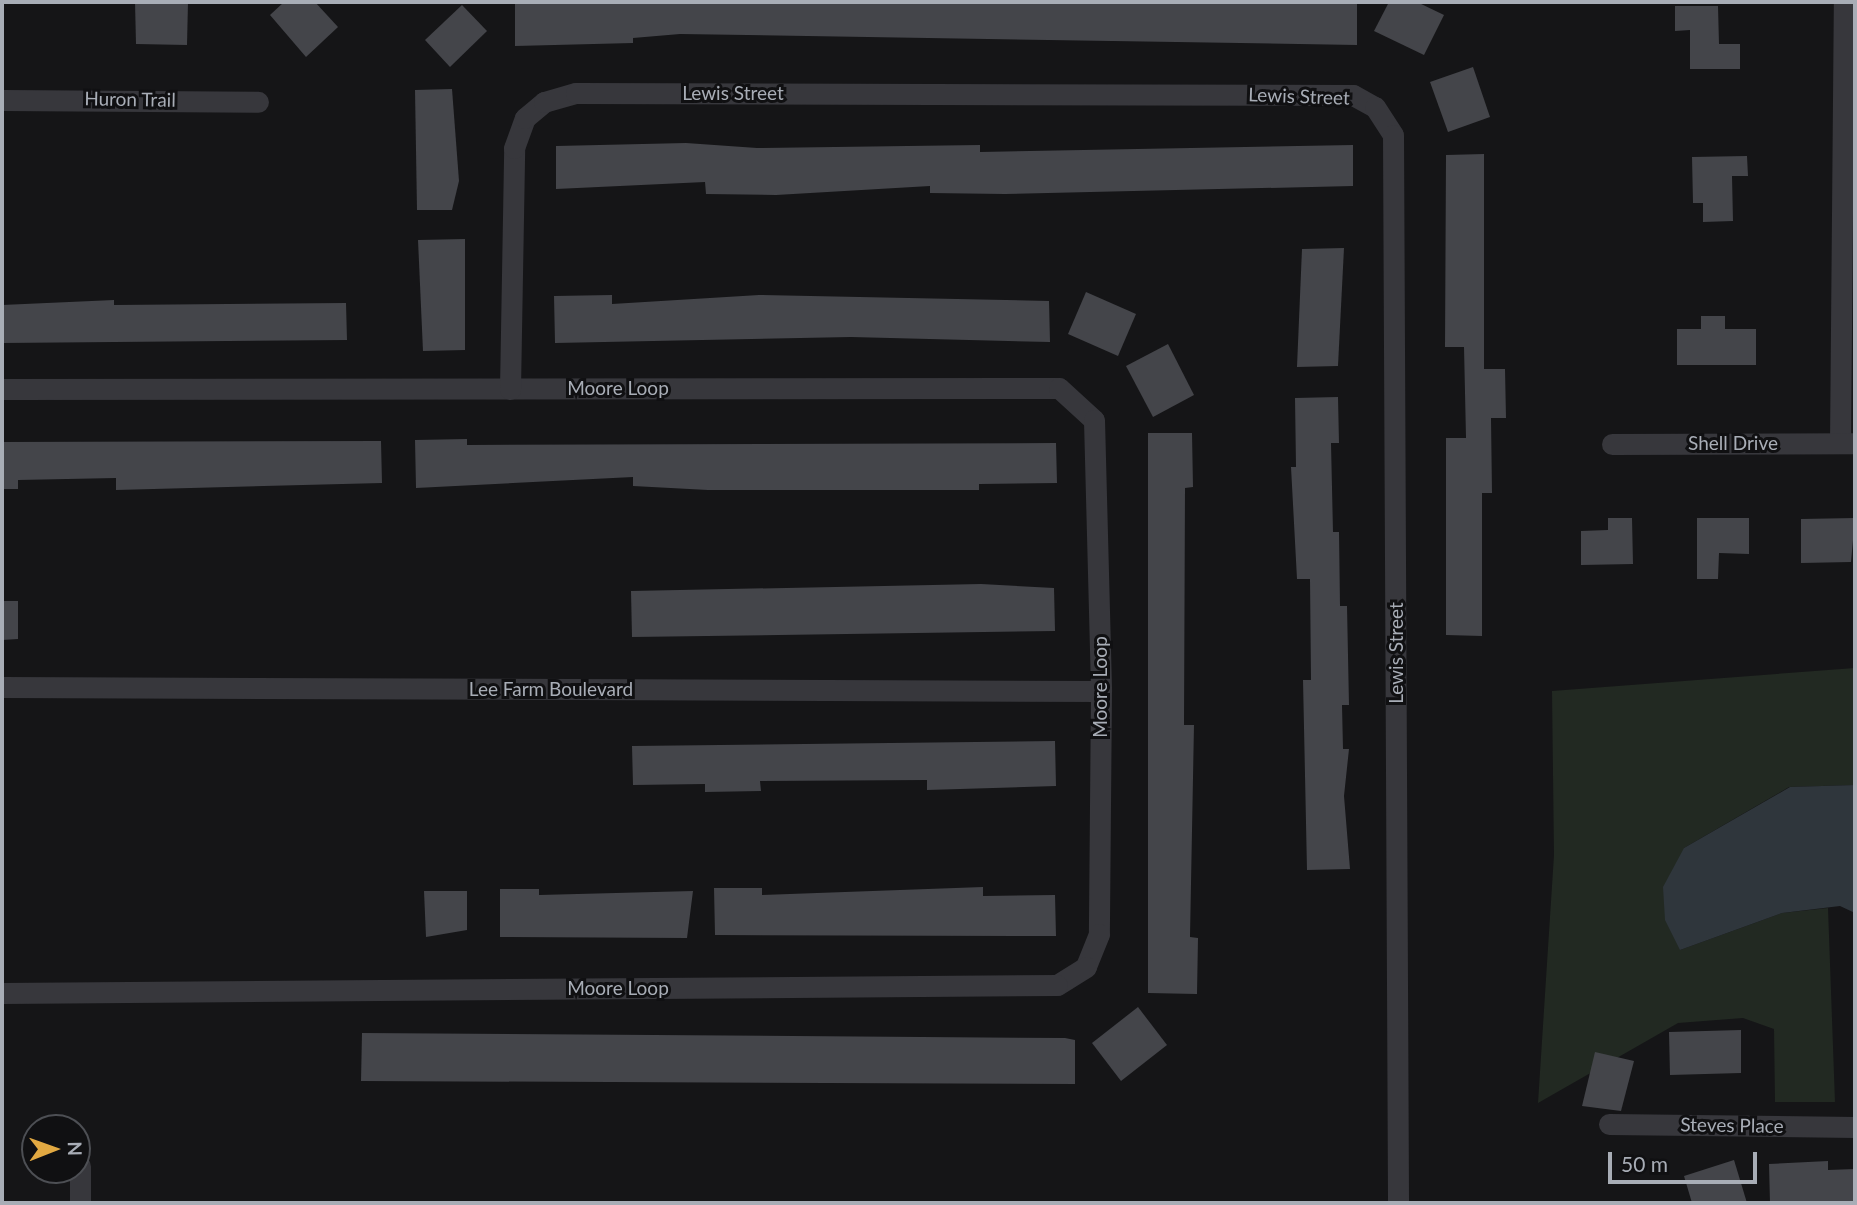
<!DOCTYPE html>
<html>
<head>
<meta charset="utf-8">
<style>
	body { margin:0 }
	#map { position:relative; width:1857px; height:1205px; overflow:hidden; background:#151517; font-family:Lato,sans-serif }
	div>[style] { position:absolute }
	.green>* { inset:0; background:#222922 }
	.water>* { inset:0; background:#2f363c }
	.building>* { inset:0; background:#44454a }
	.minor>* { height:21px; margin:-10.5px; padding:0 10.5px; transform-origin:10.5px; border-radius:10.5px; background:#37373c }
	span { translate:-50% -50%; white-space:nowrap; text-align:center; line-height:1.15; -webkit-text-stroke:6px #101012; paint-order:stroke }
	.street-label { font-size:19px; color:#a8adb6 }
	.frame { position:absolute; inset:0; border:4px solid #a8adb6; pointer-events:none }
	.north { position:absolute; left:21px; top:1114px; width:70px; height:70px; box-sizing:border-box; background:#101012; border:2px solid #4d4f54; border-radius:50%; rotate:89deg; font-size:19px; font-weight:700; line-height:28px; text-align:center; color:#a8adb6 }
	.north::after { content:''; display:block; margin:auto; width:24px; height:32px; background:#e2a942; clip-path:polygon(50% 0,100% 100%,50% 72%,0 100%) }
	.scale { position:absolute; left:1608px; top:1152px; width:149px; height:32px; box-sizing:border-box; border:4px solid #a8adb6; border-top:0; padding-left:9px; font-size:21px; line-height:24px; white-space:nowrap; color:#a8adb6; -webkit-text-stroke:5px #101012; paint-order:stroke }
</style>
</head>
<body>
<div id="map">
	<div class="green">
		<div style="clip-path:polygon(1855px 668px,1855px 785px,1789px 787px,1684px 848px,1680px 950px,1782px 913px,1828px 908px,1835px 1102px,1775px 1102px,1774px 1029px,1743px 1018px,1678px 1023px,1538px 1103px,1554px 855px,1552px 691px)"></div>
	</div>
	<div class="water">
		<div style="clip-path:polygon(1855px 785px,1855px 913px,1840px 906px,1782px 913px,1680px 950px,1665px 920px,1663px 887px,1684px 848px,1790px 787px)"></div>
	</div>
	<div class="building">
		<div style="clip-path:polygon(135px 2px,188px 2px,187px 45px,136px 44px)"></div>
		<div style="clip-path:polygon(284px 2px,315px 2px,338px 27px,306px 57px,270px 15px)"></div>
		<div style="clip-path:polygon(1357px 2px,1357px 45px,680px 34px,633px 38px,633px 43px,515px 46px,515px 4px)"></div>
		<div style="clip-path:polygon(1389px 2px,1417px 2px,1444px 15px,1424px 55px,1374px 31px)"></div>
		<div style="clip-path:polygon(462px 5px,487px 31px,450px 67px,425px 40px)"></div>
		<div style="clip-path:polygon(1675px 6px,1718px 6px,1719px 44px,1740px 44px,1740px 69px,1690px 69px,1690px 30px,1675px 31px)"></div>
		<div style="clip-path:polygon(1473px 67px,1490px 117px,1448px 132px,1430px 82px)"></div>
		<div style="clip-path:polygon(452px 89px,459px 181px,452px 210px,417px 210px,415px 90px)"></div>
		<div style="clip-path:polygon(686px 143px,757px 148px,980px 145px,980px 152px,1353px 145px,1353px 186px,1005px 194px,930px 193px,930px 186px,776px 195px,706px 194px,705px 182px,556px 189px,556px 146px)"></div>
		<div style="clip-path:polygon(1484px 154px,1484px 369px,1505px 369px,1506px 418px,1491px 418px,1492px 493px,1482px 493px,1482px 636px,1446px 635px,1446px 438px,1466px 438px,1464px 347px,1445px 347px,1446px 155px)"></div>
		<div style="clip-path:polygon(1747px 156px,1748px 176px,1732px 176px,1733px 221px,1703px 222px,1703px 203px,1693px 203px,1692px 157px)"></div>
		<div style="clip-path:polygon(465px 239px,465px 350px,423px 351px,418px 240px)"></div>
		<div style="clip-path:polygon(1344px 248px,1338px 366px,1297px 367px,1302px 249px)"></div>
		<div style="clip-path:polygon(1086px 292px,1136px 314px,1118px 356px,1068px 334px)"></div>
		<div style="clip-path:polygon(612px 295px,612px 304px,759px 295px,1049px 301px,1050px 342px,851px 337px,555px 343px,554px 296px)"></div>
		<div style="clip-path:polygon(114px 300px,114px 305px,346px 303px,347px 340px,2px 343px,2px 305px)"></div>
		<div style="clip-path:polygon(1701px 316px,1725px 316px,1725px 329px,1756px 329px,1756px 365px,1677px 365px,1677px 329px,1701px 329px)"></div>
		<div style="clip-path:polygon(1168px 344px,1194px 395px,1153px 417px,1126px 366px)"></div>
		<div style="clip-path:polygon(1338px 397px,1339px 443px,1331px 443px,1333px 532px,1339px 532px,1340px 606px,1347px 606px,1349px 705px,1342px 705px,1343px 749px,1349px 749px,1344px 796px,1350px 869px,1307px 870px,1303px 680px,1311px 680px,1310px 579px,1297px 579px,1291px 467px,1296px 467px,1295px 398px)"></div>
		<div style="clip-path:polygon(1148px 433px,1192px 433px,1193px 487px,1185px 488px,1184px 725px,1194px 725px,1190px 937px,1198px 938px,1197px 994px,1148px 993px)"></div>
		<div style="clip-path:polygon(467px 439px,467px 445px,1056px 443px,1057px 483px,979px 484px,979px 490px,708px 490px,633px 486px,633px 477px,416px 488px,415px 440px)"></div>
		<div style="clip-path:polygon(381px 441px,382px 483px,116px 490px,116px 478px,18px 480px,18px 489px,2px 489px,2px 442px)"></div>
		<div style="clip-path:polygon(1608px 518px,1632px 518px,1633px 564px,1581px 565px,1581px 531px,1608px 530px)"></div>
		<div style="clip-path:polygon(1697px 518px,1749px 518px,1749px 554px,1719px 553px,1718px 579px,1697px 579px)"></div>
		<div style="clip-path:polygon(1855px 518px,1851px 562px,1801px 563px,1801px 519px)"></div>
		<div style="clip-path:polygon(981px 584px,1054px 588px,1055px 631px,632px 637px,631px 591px)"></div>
		<div style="clip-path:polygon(2px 601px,18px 601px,18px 639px,2px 640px)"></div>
		<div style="clip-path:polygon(1055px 741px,1056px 786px,927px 790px,927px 780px,760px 781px,761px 791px,705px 792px,705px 784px,633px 785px,632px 746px)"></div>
		<div style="clip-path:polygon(983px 887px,983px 896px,1055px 895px,1056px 936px,715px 935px,714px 888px,762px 888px,762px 895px)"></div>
		<div style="clip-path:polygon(500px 889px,539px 889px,539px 895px,693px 891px,687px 938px,500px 937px)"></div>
		<div style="clip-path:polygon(424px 891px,467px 891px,467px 930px,426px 937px)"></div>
		<div style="clip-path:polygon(1138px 1007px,1167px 1045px,1121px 1081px,1092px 1043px)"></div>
		<div style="clip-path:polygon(1741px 1030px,1741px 1073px,1670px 1075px,1669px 1032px)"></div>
		<div style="clip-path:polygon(362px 1033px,1065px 1038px,1075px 1040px,1075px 1084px,361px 1081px)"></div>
		<div style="clip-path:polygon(1595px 1052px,1634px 1061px,1621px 1111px,1582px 1106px)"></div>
		<div style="clip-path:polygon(1734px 1160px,1747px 1203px,1692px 1203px,1684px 1176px)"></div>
		<div style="clip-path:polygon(1828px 1161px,1828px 1170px,1855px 1169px,1855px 1203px,1770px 1203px,1769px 1164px)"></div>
	</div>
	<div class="minor">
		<div style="left:2px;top:100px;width:256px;rotate:0.4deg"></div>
		<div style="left:2px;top:389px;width:1057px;rotate:-0.05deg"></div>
		<div style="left:1059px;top:388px;width:47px;rotate:42.4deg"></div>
		<div style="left:1094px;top:420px;width:271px;rotate:88.5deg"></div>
		<div style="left:1101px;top:691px;width:243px;rotate:90.5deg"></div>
		<div style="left:1099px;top:934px;width:35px;rotate:112deg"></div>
		<div style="left:1086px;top:967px;width:34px;rotate:148deg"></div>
		<div style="left:1057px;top:985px;width:1055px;rotate:179.57deg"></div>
		<div style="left:510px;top:389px;width:241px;rotate:-89deg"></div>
		<div style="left:514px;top:148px;width:32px;rotate:-70deg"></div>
		<div style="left:525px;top:118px;width:25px;rotate:-40deg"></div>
		<div style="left:544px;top:102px;width:33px;rotate:-16deg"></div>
		<div style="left:576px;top:93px;width:777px;rotate:0.15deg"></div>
		<div style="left:1353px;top:95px;width:25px;rotate:29deg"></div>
		<div style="left:1375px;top:107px;width:33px;rotate:57deg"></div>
		<div style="left:1393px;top:135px;width:1068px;rotate:89.73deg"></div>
		<div style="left:1840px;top:443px;width:441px;rotate:-89.5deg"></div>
		<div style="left:1612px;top:444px;width:243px;rotate:-0.2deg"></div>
		<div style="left:2px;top:687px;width:1099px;rotate:0.21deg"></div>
		<div style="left:1609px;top:1124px;width:246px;rotate:0.7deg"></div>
		<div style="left:80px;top:1166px;width:37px;rotate:90deg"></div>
	</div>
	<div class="street-label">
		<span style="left:733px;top:93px">Lewis Street</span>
		<span style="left:1299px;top:96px;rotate:2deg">Lewis Street</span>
		<span style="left:130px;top:99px;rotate:1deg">Huron Trail</span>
		<span style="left:618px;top:388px">Moore Loop</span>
		<span style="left:1733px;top:443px">Shell Drive</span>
		<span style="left:1396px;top:653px;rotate:-90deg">Lewis Street</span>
		<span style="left:1100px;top:687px;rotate:-90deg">Moore Loop</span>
		<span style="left:551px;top:689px">Lee Farm Boulevard</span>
		<span style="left:618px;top:988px">Moore Loop</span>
		<span style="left:1732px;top:1125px;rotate:1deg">Steves Place</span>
	</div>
	<div class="frame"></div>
	<div class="north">N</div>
	<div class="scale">50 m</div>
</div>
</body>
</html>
